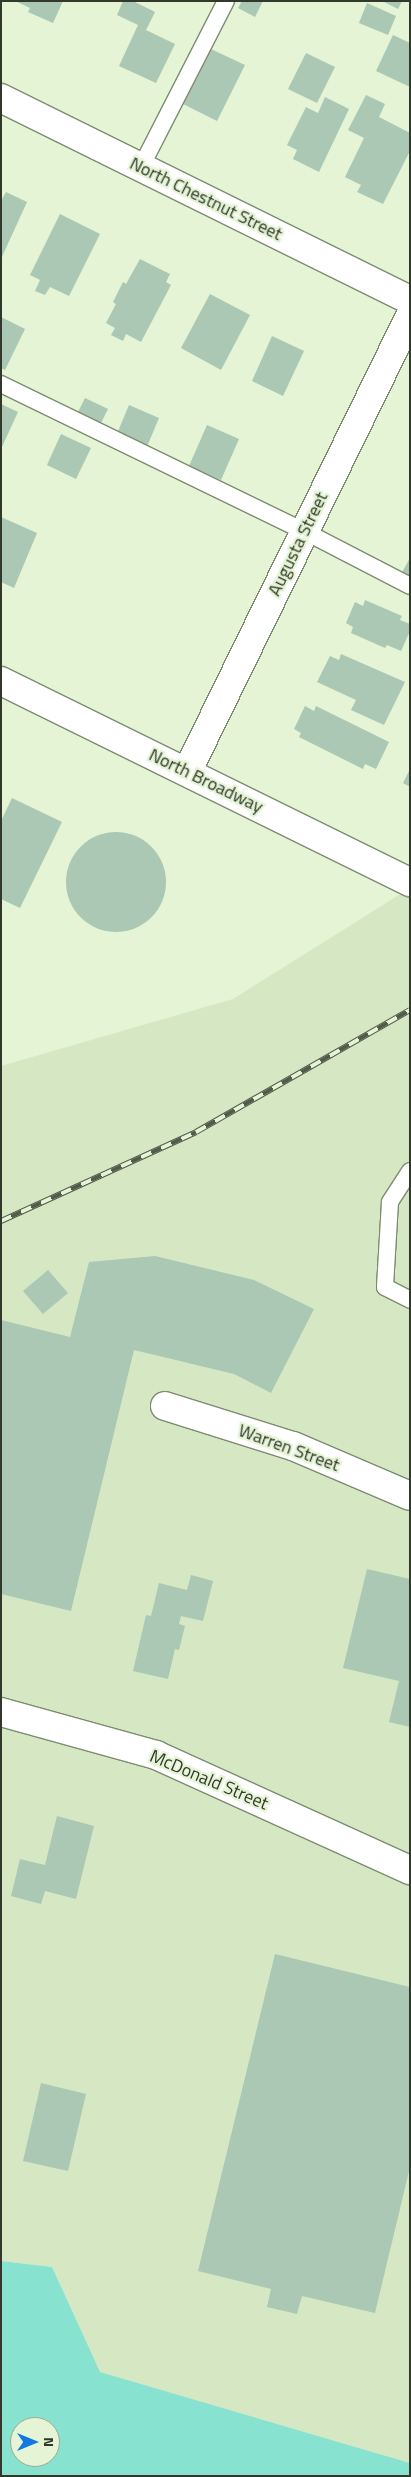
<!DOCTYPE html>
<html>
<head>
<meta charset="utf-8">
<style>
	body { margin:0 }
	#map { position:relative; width:411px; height:2477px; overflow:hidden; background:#e4f4d5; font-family:"Titillium Web",sans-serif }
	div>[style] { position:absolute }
	.built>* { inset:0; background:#d5e8c3 }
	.water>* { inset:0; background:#87e2d0 }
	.building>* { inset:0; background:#aac8b3 }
	.round { border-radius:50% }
	.roads { filter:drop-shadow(1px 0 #7d8c70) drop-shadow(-1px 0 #7d8c70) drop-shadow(0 1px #7d8c70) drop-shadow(0 -1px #7d8c70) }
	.lane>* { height:16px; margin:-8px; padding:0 8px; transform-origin:8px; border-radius:8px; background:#fff }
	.street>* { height:28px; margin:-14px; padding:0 14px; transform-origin:14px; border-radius:14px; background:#fff }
	.rail>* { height:5.5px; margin-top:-2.75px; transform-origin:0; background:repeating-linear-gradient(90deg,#e4f4d5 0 11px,#535b4b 0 22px); box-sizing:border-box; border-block:1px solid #535b4b }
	span { translate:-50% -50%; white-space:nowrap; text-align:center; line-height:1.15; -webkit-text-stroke:4.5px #e4f4d5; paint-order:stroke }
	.street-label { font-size:18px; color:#32382c }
	.frame { position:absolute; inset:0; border:2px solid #32382c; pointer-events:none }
	.north { position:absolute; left:10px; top:2417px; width:50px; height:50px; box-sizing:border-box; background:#e4f4d5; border:1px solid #9da991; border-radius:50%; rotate:90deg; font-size:14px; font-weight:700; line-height:20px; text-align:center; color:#32382c }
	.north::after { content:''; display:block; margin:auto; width:18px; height:22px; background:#1179e1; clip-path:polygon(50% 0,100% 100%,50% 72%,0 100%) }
</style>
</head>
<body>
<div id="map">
	<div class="built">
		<div style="clip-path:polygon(410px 888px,410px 2463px,99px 2372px,52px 2267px,1px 2261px,1px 1066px,233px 999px)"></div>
	</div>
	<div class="water">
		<div style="clip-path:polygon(evenodd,1px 2261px,52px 2267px,100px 2372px,410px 2463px,410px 2476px,1px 2476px,1px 2261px,20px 2427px,50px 2427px,50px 2457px,20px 2457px,20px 2427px)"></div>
	</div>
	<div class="building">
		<div style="clip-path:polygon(15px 1px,63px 1px,53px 23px,28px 12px,30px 8px)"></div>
		<div style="clip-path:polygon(123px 1px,133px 1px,155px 12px,146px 30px,175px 44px,156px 83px,119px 66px,138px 25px,117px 15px)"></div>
		<div style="clip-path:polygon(242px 1px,263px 1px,255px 17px,238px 8px)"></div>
		<div style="clip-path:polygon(382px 1px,402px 1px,398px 9px)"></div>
		<div style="clip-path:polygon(367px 3px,396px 16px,388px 35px,359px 23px)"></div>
		<div style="clip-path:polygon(393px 35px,410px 43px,410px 87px,376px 71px)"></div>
		<div style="clip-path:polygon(211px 49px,245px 65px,217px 121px,183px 104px)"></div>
		<div style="clip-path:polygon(306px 53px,335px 67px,317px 103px,288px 89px)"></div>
		<div style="clip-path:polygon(366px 95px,385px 104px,379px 117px,410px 133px,410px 151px,383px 204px,357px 192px,361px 185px,345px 177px,364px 138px,348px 130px)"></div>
		<div style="clip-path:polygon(325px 97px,349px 109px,319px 172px,293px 159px,297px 150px,287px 145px,306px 107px,318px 113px)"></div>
		<div style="clip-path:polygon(6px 192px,27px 202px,1px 259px,1px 201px)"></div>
		<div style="clip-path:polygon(60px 214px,100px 234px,69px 296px,50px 287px,45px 295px,35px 291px,40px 280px,30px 275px)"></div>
		<div style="clip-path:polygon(140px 259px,170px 274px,166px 282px,171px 285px,141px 342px,126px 334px,123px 341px,111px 335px,115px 328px,106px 323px,116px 304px,113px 302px,123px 282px,126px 284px)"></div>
		<div style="clip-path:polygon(210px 294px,250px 315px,221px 370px,181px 348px)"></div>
		<div style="clip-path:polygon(1px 317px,25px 329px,5px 370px,1px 368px)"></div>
		<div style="clip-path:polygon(272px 336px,304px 351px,283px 396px,252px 381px)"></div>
		<div style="clip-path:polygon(85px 398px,108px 409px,98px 429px,75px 418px)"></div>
		<div style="clip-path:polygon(1px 404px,18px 412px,1px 449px)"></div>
		<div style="clip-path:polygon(129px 405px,159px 418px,146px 449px,116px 436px)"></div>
		<div style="clip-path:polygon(207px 425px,239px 439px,221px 480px,189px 466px)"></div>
		<div style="clip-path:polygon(61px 434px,91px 448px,76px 479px,47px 465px)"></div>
		<div style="clip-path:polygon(1px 517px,37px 533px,14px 588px,1px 582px)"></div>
		<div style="clip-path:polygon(410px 558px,410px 579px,401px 574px)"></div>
		<div style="clip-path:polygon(365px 600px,402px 616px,400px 620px,410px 624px,410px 631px,401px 651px,387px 645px,385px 648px,351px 633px,353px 627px,346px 623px,355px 602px,363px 606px)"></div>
		<div style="clip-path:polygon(341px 654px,405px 682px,384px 725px,351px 710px,356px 700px,317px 682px,330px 656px,339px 660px)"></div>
		<div style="clip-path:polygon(305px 706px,314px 711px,316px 706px,389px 742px,376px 769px,365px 764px,363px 769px,299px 737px,301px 733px,294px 729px)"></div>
		<div style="clip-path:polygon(410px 769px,410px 787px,403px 783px)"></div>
		<div style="clip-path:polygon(12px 798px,62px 822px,20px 908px,1px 899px,1px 821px)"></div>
		<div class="round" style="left:66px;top:832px;width:100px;height:100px"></div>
		<div style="clip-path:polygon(155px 1256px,254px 1280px,314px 1309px,271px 1393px,234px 1374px,134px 1350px,71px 1611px,1px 1594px,1px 1320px,70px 1337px,89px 1262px)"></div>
		<div style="clip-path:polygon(48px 1270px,68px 1293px,43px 1314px,23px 1291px)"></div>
		<div style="clip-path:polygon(367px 1569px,410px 1579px,410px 1727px,389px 1722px,399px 1681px,343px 1668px)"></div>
		<div style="clip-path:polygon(191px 1575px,213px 1581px,203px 1621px,181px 1616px,179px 1624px,185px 1626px,179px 1650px,175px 1649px,168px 1679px,133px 1671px,146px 1615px,151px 1616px,159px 1583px,187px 1590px)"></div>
		<div style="clip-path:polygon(57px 1816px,94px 1826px,76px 1899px,45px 1891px,41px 1904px,11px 1896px,20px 1859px,45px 1865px)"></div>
		<div style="clip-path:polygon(275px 1954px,410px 1987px,410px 2167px,375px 2313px,302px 2296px,297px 2314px,267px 2307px,271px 2289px,198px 2271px)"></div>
		<div style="clip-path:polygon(41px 2083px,86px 2094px,68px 2171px,23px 2161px)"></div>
	</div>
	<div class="roads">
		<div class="lane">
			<div style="left:141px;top:167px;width:186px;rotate:-62.9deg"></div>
			<div style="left:1px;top:384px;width:337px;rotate:25.9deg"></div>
			<div style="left:304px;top:531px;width:119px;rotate:27.4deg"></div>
			<div style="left:410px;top:1171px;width:37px;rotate:123deg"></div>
			<div style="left:390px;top:1202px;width:85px;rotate:93.4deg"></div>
			<div style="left:385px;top:1287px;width:28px;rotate:27deg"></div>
		</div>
		<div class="street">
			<div style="left:1px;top:98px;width:456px;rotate:26.3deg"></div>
			<div style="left:1px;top:681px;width:456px;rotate:26.2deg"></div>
			<div style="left:187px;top:772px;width:508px;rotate:-63.94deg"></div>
			<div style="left:165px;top:1406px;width:134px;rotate:17.4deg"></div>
			<div style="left:293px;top:1446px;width:127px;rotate:23.1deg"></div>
			<div style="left:1px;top:1712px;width:161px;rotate:15.5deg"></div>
			<div style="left:156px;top:1755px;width:279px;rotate:24.4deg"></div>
		</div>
	</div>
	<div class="rail">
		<div style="left:1px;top:1221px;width:214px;rotate:-24.5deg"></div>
		<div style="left:196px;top:1132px;width:246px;rotate:-29.7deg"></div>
	</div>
	<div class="street-label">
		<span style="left:206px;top:199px;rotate:26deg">North Chestnut Street</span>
		<span style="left:298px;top:544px;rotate:-64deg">Augusta Street</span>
		<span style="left:206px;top:781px;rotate:26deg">North Broadway</span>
		<span style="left:289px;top:1448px;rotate:20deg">Warren Street</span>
		<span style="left:209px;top:1780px;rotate:23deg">McDonald Street</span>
	</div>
	<div class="frame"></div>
	<div class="north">N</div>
</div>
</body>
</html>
